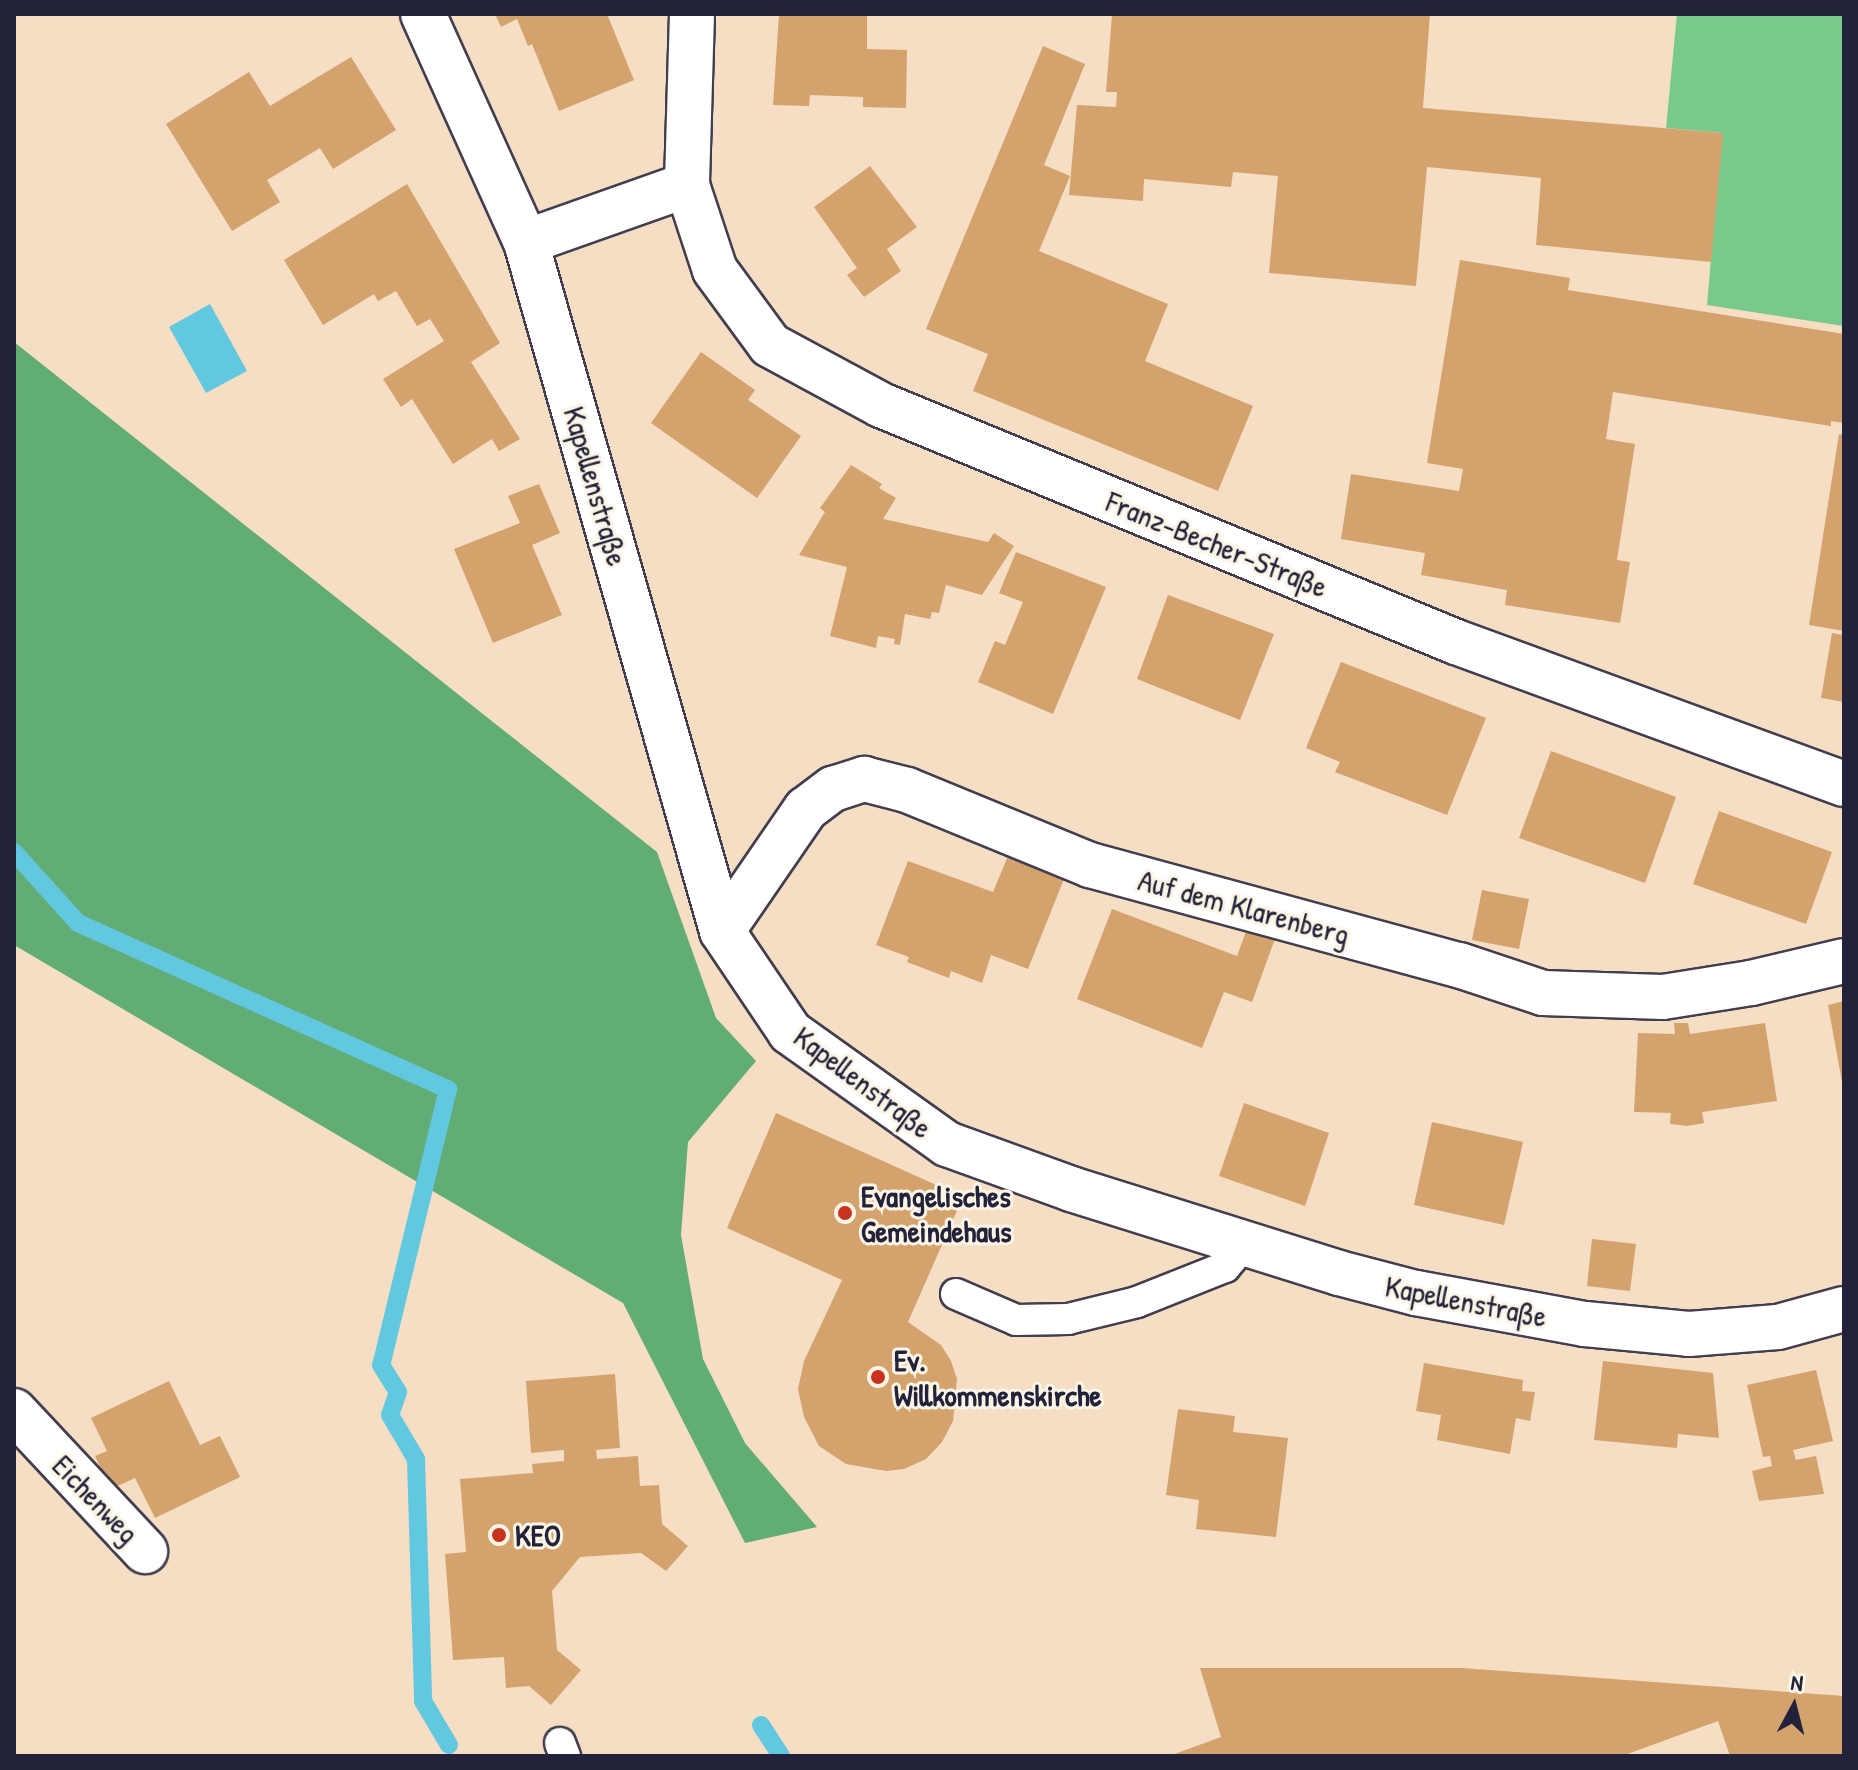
<!DOCTYPE html>
<html>
<head>
<meta charset="utf-8">
<style>
	body { margin:0 }
	#map { position:relative; width:1858px; height:1770px; overflow:hidden; background:#f5dec3; font-family:"Patrick Hand",sans-serif }
	div>[style] { position:absolute }
	.green>* { inset:0; background:#79c98a }
	.forest>* { inset:0; background:#62ad76 }
	.water>* { inset:0; background:#62c8df }
	.stream>* { height:18px; margin:-9px; padding:0 9px; transform-origin:9px; border-radius:9px; background:#62c8df }
	.building>* { inset:0; background:#d4a26d }
	.roads { filter:drop-shadow(2px 0 #423e4f) drop-shadow(-2px 0 #423e4f) drop-shadow(0 2px #423e4f) drop-shadow(0 -2px #423e4f) }
	.service>* { height:30px; margin:-15px; padding:0 15px; transform-origin:15px; border-radius:15px; background:#fff }
	.minor>* { height:44px; margin:-22px; padding:0 22px; transform-origin:22px; border-radius:22px; background:#fff }
	.dots>* { width:22px; height:22px; translate:-50% -50%; box-sizing:border-box; border:4px solid #fcf5e5; border-radius:50% }
	span { translate:-50% -50%; white-space:nowrap; text-align:center; line-height:1.15; -webkit-text-stroke:6px #fcf5e5; paint-order:stroke }
	.street-label { font-size:30px; color:#22223b }
	.poi-label { font-size:30px; color:#22223b; font-weight:700 }
	.left { translate:0 -50%; text-align:left }
	.frame { position:absolute; inset:0; border:16px solid #22223b; pointer-events:none }
	.north { position:absolute; left:1754px; top:1666px; width:80px; height:80px; -webkit-text-stroke:6px #fcf5e5; paint-order:stroke; rotate:7deg; font-size:22px; font-weight:700; line-height:32px; text-align:center; color:#22223b }
	.north::after { content:''; display:block; margin:auto; width:28px; height:36px; background:#22223b; clip-path:polygon(50% 0,100% 100%,50% 72%,0 100%) }
</style>
</head>
<body>
<div id="map">
	<div class="green">
		<div style="clip-path:polygon(1677px 14px,1844px 14px,1844px 326px,1707px 305px,1722px 133px,1666px 128px)"></div>
	</div>
	<div class="forest">
		<div style="clip-path:polygon(14px 342px,657px 852px,716px 1018px,756px 1061px,688px 1142px,681px 1235px,703px 1359px,745px 1443px,817px 1527px,745px 1543px,623px 1303px,14px 945px)"></div>
	</div>
	<div class="water">
		<div style="clip-path:polygon(210px 304px,247px 371px,206px 393px,169px 327px)"></div>
	</div>
	<div class="stream">
		<div style="left:14px;top:852px;width:96px;rotate:48deg"></div>
		<div style="left:78px;top:923px;width:406px;rotate:24.2deg"></div>
		<div style="left:448px;top:1089px;width:284px;rotate:103.6deg"></div>
		<div style="left:381px;top:1365px;width:32px;rotate:58deg"></div>
		<div style="left:398px;top:1392px;width:24px;rotate:109deg"></div>
		<div style="left:390px;top:1415px;width:51px;rotate:59.4deg"></div>
		<div style="left:416px;top:1459px;width:242px;rotate:88.3deg"></div>
		<div style="left:423px;top:1701px;width:51px;rotate:59.4deg"></div>
		<div style="left:761px;top:1725px;width:37px;rotate:57deg"></div>
	</div>
	<div class="building">
		<div style="clip-path:polygon(495px 14px,607px 14px,634px 80px,559px 111px,532px 44px,528px 46px,517px 19px,501px 27px)"></div>
		<div style="clip-path:polygon(779px 14px,867px 14px,867px 49px,907px 50px,906px 108px,863px 107px,863px 97px,810px 95px,809px 106px,773px 105px)"></div>
		<div style="clip-path:polygon(1112px 14px,1430px 14px,1423px 108px,1723px 133px,1711px 262px,1536px 245px,1541px 178px,1427px 167px,1416px 286px,1269px 273px,1278px 176px,1233px 172px,1231px 187px,1144px 179px,1143px 201px,1069px 195px,1077px 105px,1116px 107px,1117px 92px,1106px 92px)"></div>
		<div style="clip-path:polygon(1043px 46px,1085px 64px,1044px 165px,1070px 176px,1039px 251px,1168px 304px,1145px 361px,1253px 406px,1218px 491px,973px 391px,988px 354px,926px 329px)"></div>
		<div style="clip-path:polygon(351px 57px,396px 130px,333px 169px,320px 148px,267px 180px,280px 202px,232px 231px,166px 124px,249px 72px,270px 106px)"></div>
		<div style="clip-path:polygon(870px 166px,917px 227px,887px 249px,901px 271px,864px 297px,847px 275px,857px 268px,814px 207px)"></div>
		<div style="clip-path:polygon(407px 184px,500px 343px,471px 362px,520px 439px,499px 451px,492px 439px,453px 464px,412px 399px,401px 407px,383px 379px,444px 341px,430px 319px,417px 326px,396px 291px,378px 301px,374px 294px,323px 325px,284px 260px)"></div>
		<div style="clip-path:polygon(1460px 260px,1570px 278px,1568px 290px,1844px 334px,1844px 423px,1831px 421px,1831px 426px,1613px 392px,1606px 439px,1635px 444px,1617px 560px,1630px 562px,1620px 623px,1505px 605px,1507px 590px,1421px 575px,1425px 553px,1341px 539px,1351px 474px,1459px 491px,1463px 469px,1427px 463px)"></div>
		<div style="clip-path:polygon(701px 352px,755px 390px,748px 400px,801px 436px,757px 498px,651px 423px)"></div>
		<div style="clip-path:polygon(1839px 434px,1844px 435px,1844px 631px,1809px 625px)"></div>
		<div style="clip-path:polygon(851px 465px,882px 484px,879px 488px,896px 498px,883px 519px,988px 542px,994px 533px,1014px 546px,982px 595px,946px 585px,939px 613px,932px 612px,930px 619px,905px 614px,900px 645px,894px 644px,895px 639px,878px 636px,876px 648px,830px 636px,847px 567px,799px 555px,825px 512px,820px 508px)"></div>
		<div style="clip-path:polygon(539px 484px,560px 533px,532px 545px,562px 615px,493px 643px,454px 549px,520px 523px,508px 496px)"></div>
		<div style="clip-path:polygon(1016px 552px,1106px 587px,1053px 714px,978px 682px,995px 641px,1005px 645px,1023px 602px,999px 593px)"></div>
		<div style="clip-path:polygon(1168px 595px,1274px 634px,1240px 720px,1137px 679px)"></div>
		<div style="clip-path:polygon(1832px 633px,1844px 635px,1844px 702px,1821px 698px)"></div>
		<div style="clip-path:polygon(1341px 662px,1486px 718px,1447px 815px,1335px 772px,1340px 762px,1306px 748px)"></div>
		<div style="clip-path:polygon(1551px 751px,1676px 797px,1645px 883px,1519px 838px)"></div>
		<div style="clip-path:polygon(1719px 811px,1832px 852px,1806px 924px,1693px 884px)"></div>
		<div style="clip-path:polygon(1008px 856px,1064px 879px,1028px 969px,991px 955px,982px 983px,951px 971px,949px 978px,907px 962px,909px 957px,876px 945px,908px 861px,993px 892px)"></div>
		<div style="clip-path:polygon(1482px 890px,1529px 899px,1519px 949px,1472px 940px)"></div>
		<div style="clip-path:polygon(1112px 909px,1237px 956px,1248px 926px,1276px 936px,1252px 1002px,1224px 992px,1202px 1048px,1077px 999px)"></div>
		<div style="clip-path:polygon(1844px 1001px,1844px 1082px,1842px 1082px,1828px 1005px)"></div>
		<div style="clip-path:polygon(1674px 1023px,1688px 1023px,1690px 1034px,1765px 1023px,1777px 1101px,1702px 1112px,1704px 1123px,1687px 1126px,1670px 1124px,1671px 1113px,1634px 1112px,1638px 1033px,1675px 1034px)"></div>
		<div style="clip-path:polygon(1244px 1103px,1329px 1133px,1305px 1206px,1219px 1176px)"></div>
		<div style="clip-path:polygon(776px 1113px,963px 1197px,908px 1322px,941px 1345px,951px 1361px,957px 1379px,953px 1421px,942px 1442px,926px 1459px,904px 1469px,886px 1471px,846px 1464px,819px 1446px,804px 1417px,798px 1389px,804px 1361px,842px 1280px,727px 1228px)"></div>
		<div style="clip-path:polygon(1432px 1122px,1523px 1142px,1504px 1225px,1414px 1205px)"></div>
		<div style="clip-path:polygon(1592px 1239px,1636px 1244px,1630px 1291px,1587px 1286px)"></div>
		<div style="clip-path:polygon(1603px 1361px,1713px 1373px,1719px 1438px,1678px 1434px,1677px 1448px,1594px 1440px)"></div>
		<div style="clip-path:polygon(1424px 1363px,1523px 1380px,1522px 1391px,1535px 1392px,1530px 1421px,1516px 1418px,1510px 1454px,1437px 1440px,1441px 1415px,1416px 1411px)"></div>
		<div style="clip-path:polygon(1816px 1370px,1833px 1441px,1793px 1450px,1796px 1460px,1816px 1456px,1824px 1494px,1759px 1501px,1752px 1471px,1772px 1466px,1770px 1456px,1763px 1457px,1747px 1385px)"></div>
		<div style="clip-path:polygon(615px 1374px,620px 1448px,596px 1450px,597px 1459px,638px 1456px,640px 1486px,659px 1485px,662px 1524px,688px 1546px,666px 1571px,641px 1553px,580px 1557px,552px 1591px,557px 1650px,581px 1670px,551px 1705px,529px 1686px,506px 1688px,504px 1657px,453px 1660px,445px 1554px,466px 1552px,460px 1479px,533px 1473px,532px 1464px,564px 1461px,564px 1450px,531px 1453px,526px 1381px)"></div>
		<div style="clip-path:polygon(169px 1381px,200px 1445px,220px 1436px,240px 1477px,155px 1518px,135px 1478px,111px 1489px,95px 1456px,107px 1451px,91px 1418px)"></div>
		<div style="clip-path:polygon(1178px 1409px,1235px 1416px,1233px 1432px,1288px 1438px,1276px 1537px,1196px 1529px,1199px 1500px,1166px 1495px)"></div>
		<div style="clip-path:polygon(1200px 1668px,1462px 1668px,1844px 1696px,1844px 1756px,1730px 1756px,1718px 1721px,1622px 1756px,1169px 1756px,1221px 1737px)"></div>
	</div>
	<div class="roads">
		<div class="service">
			<div style="left:956px;top:1294px;width:65px;rotate:23.4deg"></div>
			<div style="left:1016px;top:1320px;width:52px;rotate:-1.1deg"></div>
			<div style="left:1068px;top:1319px;width:71px;rotate:-13.8deg"></div>
			<div style="left:1137px;top:1302px;width:95px;rotate:-21.7deg"></div>
			<div style="left:1225px;top:1267px;width:30px;rotate:-50deg"></div>
			<div style="left:560px;top:1743px;width:14px;rotate:69deg"></div>
		</div>
		<div class="minor">
			<div style="left:423px;top:14px;width:250px;rotate:65.7deg"></div>
			<div style="left:526px;top:242px;width:716px;rotate:74.12deg"></div>
			<div style="left:722px;top:931px;width:122px;rotate:56deg"></div>
			<div style="left:790px;top:1032px;width:193px;rotate:35.5deg"></div>
			<div style="left:947px;top:1144px;width:132px;rotate:19.9deg"></div>
			<div style="left:1071px;top:1189px;width:281px;rotate:17.4deg"></div>
			<div style="left:1339px;top:1273px;width:80px;rotate:14.6deg"></div>
			<div style="left:1416px;top:1293px;width:172px;rotate:10.4deg"></div>
			<div style="left:1585px;top:1324px;width:104px;rotate:5.5deg"></div>
			<div style="left:1689px;top:1334px;width:89px;rotate:-4.5deg"></div>
			<div style="left:1778px;top:1327px;width:68px;rotate:-15.3deg"></div>
			<div style="left:692px;top:14px;width:171px;rotate:91.7deg"></div>
			<div style="left:687px;top:185px;width:89px;rotate:71.8deg"></div>
			<div style="left:715px;top:270px;width:93px;rotate:53.7deg"></div>
			<div style="left:770px;top:345px;width:126px;rotate:28.4deg"></div>
			<div style="left:881px;top:405px;width:622px;rotate:22.4deg"></div>
			<div style="left:1456px;top:642px;width:413px;rotate:20.1deg"></div>
			<div style="left:526px;top:242px;width:171px;rotate:-19.5deg"></div>
			<div style="left:722px;top:931px;width:148px;rotate:-55.5deg"></div>
			<div style="left:806px;top:809px;width:34px;rotate:-37deg"></div>
			<div style="left:833px;top:789px;width:33px;rotate:-18deg"></div>
			<div style="left:864px;top:779px;width:44px;rotate:14.3deg"></div>
			<div style="left:907px;top:790px;width:198px;rotate:22.3deg"></div>
			<div style="left:1090px;top:865px;width:382px;rotate:15.2deg"></div>
			<div style="left:1459px;top:965px;width:89px;rotate:18.4deg"></div>
			<div style="left:1543px;top:993px;width:120px;rotate:1.9deg"></div>
			<div style="left:1663px;top:997px;width:89px;rotate:-9deg"></div>
			<div style="left:1751px;top:983px;width:96px;rotate:-13.3deg"></div>
			<div style="left:14px;top:1411px;width:192px;rotate:46.9deg"></div>
		</div>
	</div>
	<div class="dots">
		<div style="left:845px;top:1213px;background:#c8321e"></div>
		<div style="left:878px;top:1377px;background:#c8321e"></div>
		<div style="left:499px;top:1535px;background:#c8321e"></div>
	</div>
	<div class="street-label">
		<span style="left:596px;top:486px;rotate:74deg">Kapellenstraße</span>
		<span style="left:1217px;top:544px;rotate:22deg">Franz-Becher-Straße</span>
		<span style="left:1244px;top:907px;rotate:15deg">Auf dem Klarenberg</span>
		<span style="left:863px;top:1082px;rotate:37deg">Kapellenstraße</span>
		<span style="left:1466px;top:1301px;rotate:11deg">Kapellenstraße</span>
		<span style="left:96px;top:1499px;rotate:46deg">Eichenweg</span>
	</div>
	<div class="poi-label">
		<span class="left" style="left:861px;top:1213px">Evangelisches<br>Gemeindehaus</span>
		<span class="left" style="left:894px;top:1377px">Ev.<br>Willkommenskirche</span>
		<span class="left" style="left:515px;top:1535px">KEO</span>
	</div>
	<div class="frame"></div>
	<div class="north">N</div>
</div>
</body>
</html>
